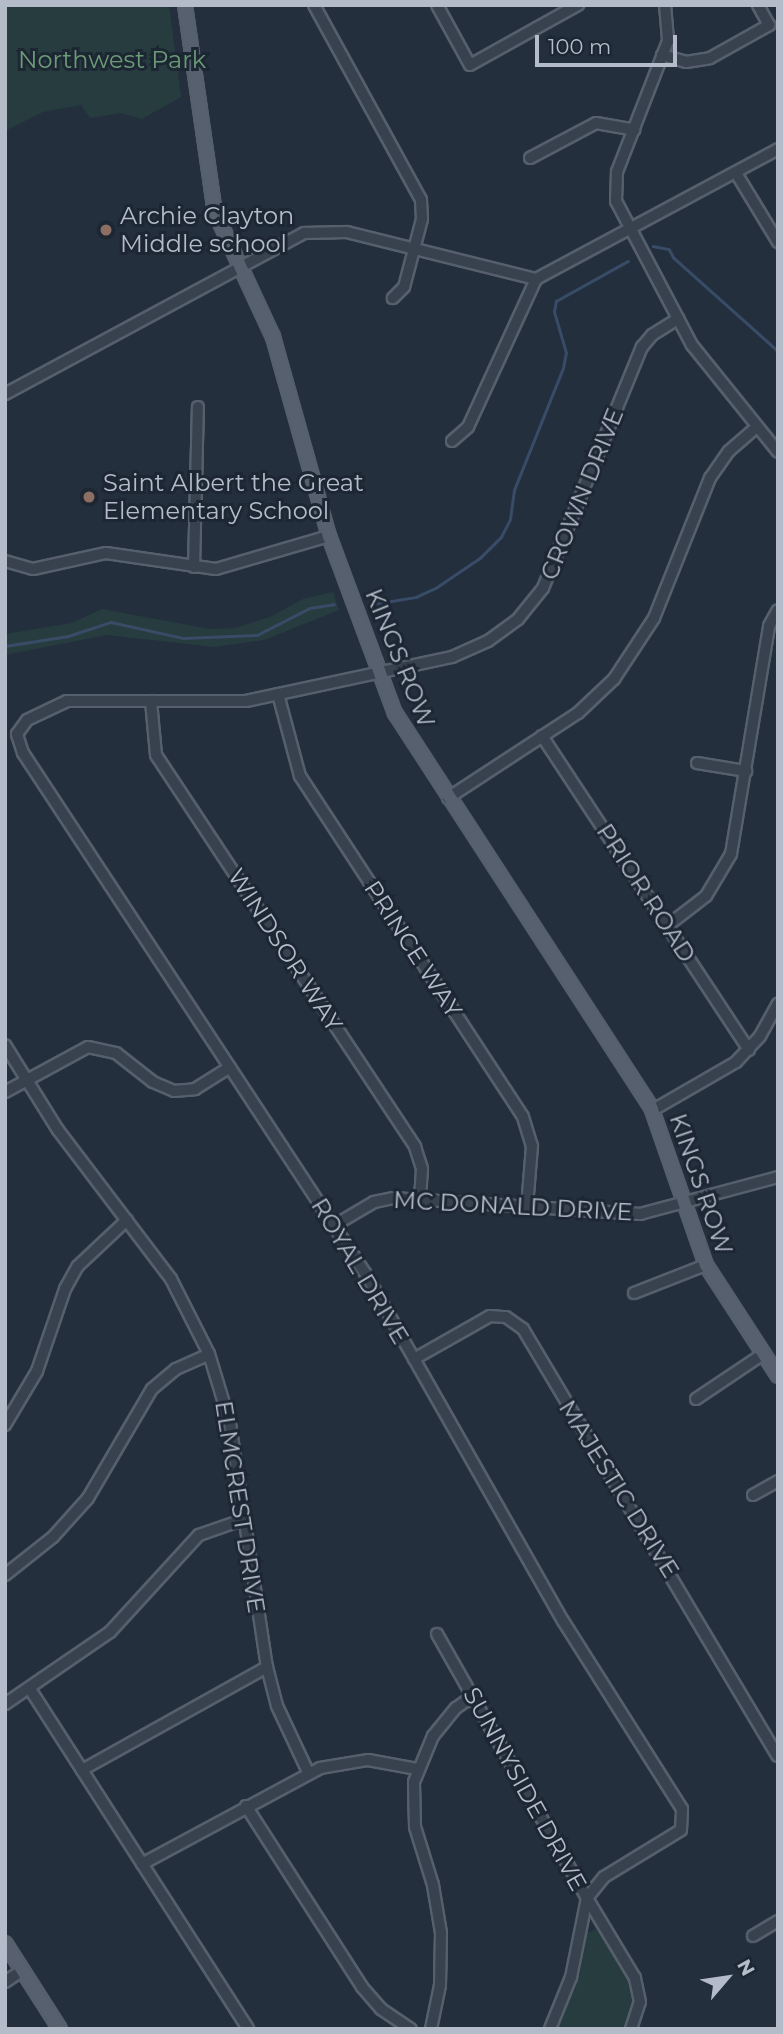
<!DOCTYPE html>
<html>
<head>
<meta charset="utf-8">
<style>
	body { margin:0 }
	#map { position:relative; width:783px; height:2034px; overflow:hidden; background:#242f3e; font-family:Montserrat,sans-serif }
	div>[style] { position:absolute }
	.green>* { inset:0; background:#263c3f }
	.stream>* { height:2.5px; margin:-1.25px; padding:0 1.25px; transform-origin:1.25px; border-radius:1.25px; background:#394c67 }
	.roads { filter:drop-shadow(2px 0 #565f6c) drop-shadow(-2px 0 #565f6c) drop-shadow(0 2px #565f6c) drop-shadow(0 -2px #565f6c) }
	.minor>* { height:10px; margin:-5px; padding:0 5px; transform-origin:5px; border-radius:5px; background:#38414e }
	.major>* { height:12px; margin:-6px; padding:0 6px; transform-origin:6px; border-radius:6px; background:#56606e }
	.dots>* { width:19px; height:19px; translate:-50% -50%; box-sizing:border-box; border:4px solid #1d2633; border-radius:50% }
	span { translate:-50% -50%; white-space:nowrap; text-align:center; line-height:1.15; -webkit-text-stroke:6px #1d2633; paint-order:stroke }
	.park-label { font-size:24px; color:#6b9a76 }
	.poi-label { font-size:24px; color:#b4bcc9 }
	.left { translate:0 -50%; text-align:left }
	.street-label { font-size:24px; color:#b4bcc9 }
	.frame { position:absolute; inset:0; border:7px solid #b4bcc9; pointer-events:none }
	.north { position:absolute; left:692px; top:1943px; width:70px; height:70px; -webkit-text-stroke:5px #1d2633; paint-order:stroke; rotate:61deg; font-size:19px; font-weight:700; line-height:28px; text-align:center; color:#b4bcc9 }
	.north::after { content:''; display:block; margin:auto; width:24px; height:32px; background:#b4bcc9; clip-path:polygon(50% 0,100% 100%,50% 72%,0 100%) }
	.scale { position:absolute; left:535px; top:35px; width:142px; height:32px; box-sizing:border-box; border:4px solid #b4bcc9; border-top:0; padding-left:9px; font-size:21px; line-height:24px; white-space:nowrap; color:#b4bcc9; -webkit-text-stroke:5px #1d2633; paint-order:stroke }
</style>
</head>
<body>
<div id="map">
	<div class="green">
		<div style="clip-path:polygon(5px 5px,169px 5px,181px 97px,142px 119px,120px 113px,90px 118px,81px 105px,43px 112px,5px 131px)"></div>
		<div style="clip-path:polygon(333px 592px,339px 610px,264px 640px,214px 647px,107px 635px,5px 655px,5px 634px,72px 623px,102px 609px,210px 629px,235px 628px,270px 617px,303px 599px)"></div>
		<div style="clip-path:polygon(599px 1928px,631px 1984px,633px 2004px,627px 2024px,624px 2029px,558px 2029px,580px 1974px,587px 1933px)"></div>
	</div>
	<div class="stream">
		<div style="left:653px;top:246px;width:16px;rotate:11deg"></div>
		<div style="left:669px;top:249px;width:10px;rotate:61deg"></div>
		<div style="left:674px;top:258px;width:140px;rotate:41.8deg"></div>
		<div style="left:373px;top:604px;width:44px;rotate:-9.2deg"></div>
		<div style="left:416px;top:597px;width:23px;rotate:-25deg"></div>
		<div style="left:437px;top:587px;width:52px;rotate:-34deg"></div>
		<div style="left:480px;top:558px;width:30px;rotate:-45deg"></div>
		<div style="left:501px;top:537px;width:20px;rotate:-63deg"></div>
		<div style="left:510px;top:519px;width:29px;rotate:-82deg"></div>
		<div style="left:514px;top:490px;width:131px;rotate:-68.1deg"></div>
		<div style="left:563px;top:368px;width:15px;rotate:-79deg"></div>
		<div style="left:566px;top:353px;width:43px;rotate:-106.3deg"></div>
		<div style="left:554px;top:312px;width:11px;rotate:-80deg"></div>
		<div style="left:556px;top:301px;width:82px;rotate:-29.1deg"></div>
		<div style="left:5px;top:646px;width:64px;rotate:-9deg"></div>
		<div style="left:68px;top:636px;width:45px;rotate:-18deg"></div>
		<div style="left:111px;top:622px;width:74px;rotate:12.5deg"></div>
		<div style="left:183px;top:638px;width:74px;rotate:-2.3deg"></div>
		<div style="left:257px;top:635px;width:59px;rotate:-27deg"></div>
		<div style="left:310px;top:608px;width:24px;rotate:-9deg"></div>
	</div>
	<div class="roads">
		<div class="minor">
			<div style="left:314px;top:5px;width:222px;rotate:61.2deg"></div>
			<div style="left:421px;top:200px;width:19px;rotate:87deg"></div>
			<div style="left:422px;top:219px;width:70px;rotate:104.8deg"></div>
			<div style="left:404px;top:287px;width:16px;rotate:135deg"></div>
			<div style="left:437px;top:5px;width:68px;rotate:61.2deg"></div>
			<div style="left:470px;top:65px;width:124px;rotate:-29.1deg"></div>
			<div style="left:665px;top:5px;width:36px;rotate:85deg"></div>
			<div style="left:668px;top:41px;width:141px;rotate:111.3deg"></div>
			<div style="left:617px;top:172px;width:29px;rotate:92deg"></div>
			<div style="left:616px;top:201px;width:163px;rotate:62.2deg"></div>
			<div style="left:692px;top:345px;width:137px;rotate:51.2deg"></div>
			<div style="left:662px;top:55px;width:25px;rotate:16deg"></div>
			<div style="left:686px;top:62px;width:24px;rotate:-9deg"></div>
			<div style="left:710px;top:58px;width:68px;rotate:-29.2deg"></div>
			<div style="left:769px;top:25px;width:23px;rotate:-119deg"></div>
			<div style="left:530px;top:158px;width:75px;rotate:-27.9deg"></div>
			<div style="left:596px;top:123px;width:39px;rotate:10deg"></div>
			<div style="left:736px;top:173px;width:81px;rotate:58.7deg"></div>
			<div style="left:5px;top:394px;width:340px;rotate:-28.3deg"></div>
			<div style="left:304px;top:233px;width:43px;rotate:-1.3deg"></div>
			<div style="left:347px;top:232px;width:195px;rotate:14deg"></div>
			<div style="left:536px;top:279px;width:275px;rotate:-28.2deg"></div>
			<div style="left:452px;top:441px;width:21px;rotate:-41deg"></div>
			<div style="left:468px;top:427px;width:163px;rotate:-65.3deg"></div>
			<div style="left:5px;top:561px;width:29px;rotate:16deg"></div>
			<div style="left:33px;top:569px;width:75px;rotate:-12.4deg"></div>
			<div style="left:106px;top:553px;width:111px;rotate:8.3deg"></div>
			<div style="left:216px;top:569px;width:118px;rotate:-16.3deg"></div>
			<div style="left:194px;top:567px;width:160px;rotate:-88.6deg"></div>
			<div style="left:278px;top:694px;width:85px;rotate:75deg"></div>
			<div style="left:300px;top:776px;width:407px;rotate:56.8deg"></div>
			<div style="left:523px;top:1117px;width:30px;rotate:73deg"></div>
			<div style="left:532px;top:1146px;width:61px;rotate:94.7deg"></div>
			<div style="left:151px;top:701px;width:54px;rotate:84.7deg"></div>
			<div style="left:156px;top:755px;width:470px;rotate:56.5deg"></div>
			<div style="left:415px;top:1147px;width:23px;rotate:72deg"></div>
			<div style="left:422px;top:1169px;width:30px;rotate:94deg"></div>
			<div style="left:542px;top:736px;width:376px;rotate:56.6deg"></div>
			<div style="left:697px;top:763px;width:50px;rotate:9.3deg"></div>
			<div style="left:448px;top:798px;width:155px;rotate:-33.2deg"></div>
			<div style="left:578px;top:713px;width:50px;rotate:-43.4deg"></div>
			<div style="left:614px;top:679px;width:73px;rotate:-56.7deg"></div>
			<div style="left:654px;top:618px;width:151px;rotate:-68.2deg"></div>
			<div style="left:710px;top:478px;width:33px;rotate:-55deg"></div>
			<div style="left:729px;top:451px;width:37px;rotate:-41deg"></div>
			<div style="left:667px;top:926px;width:49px;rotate:-37.6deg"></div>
			<div style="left:706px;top:896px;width:49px;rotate:-59.2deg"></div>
			<div style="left:731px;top:854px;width:231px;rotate:-80.5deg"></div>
			<div style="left:769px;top:626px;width:18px;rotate:-61deg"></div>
			<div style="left:5px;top:1045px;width:100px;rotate:58.1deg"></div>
			<div style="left:58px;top:1130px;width:187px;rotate:52.8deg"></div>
			<div style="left:171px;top:1279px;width:84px;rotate:63.1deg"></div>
			<div style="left:209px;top:1354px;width:72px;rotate:73.1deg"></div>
			<div style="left:230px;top:1423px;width:247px;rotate:81.4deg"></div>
			<div style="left:267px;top:1667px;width:40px;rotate:75.6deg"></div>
			<div style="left:277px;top:1706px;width:73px;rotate:64.8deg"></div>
			<div style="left:5px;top:1092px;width:94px;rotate:-28.5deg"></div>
			<div style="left:88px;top:1047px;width:29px;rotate:12deg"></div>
			<div style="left:116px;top:1053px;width:47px;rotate:38.1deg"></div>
			<div style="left:153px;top:1082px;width:23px;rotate:23deg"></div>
			<div style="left:174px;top:1091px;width:21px;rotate:-5deg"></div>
			<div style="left:195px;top:1089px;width:41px;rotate:-32.2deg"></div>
			<div style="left:653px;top:1110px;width:96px;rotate:-30deg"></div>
			<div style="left:736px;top:1062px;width:35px;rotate:-47deg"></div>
			<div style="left:760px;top:1036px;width:37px;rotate:-61deg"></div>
			<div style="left:335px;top:1225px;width:45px;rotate:-30.5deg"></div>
			<div style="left:374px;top:1202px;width:19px;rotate:-12deg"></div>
			<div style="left:393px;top:1198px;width:248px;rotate:3.7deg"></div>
			<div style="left:640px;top:1214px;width:143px;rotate:-15deg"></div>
			<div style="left:634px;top:1293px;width:77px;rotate:-21.3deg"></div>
			<div style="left:414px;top:1359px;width:87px;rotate:-29.5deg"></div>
			<div style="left:490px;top:1316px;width:16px;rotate:4deg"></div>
			<div style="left:506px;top:1317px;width:21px;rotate:35deg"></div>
			<div style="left:523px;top:1329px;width:497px;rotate:59.2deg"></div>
			<div style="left:696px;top:1399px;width:81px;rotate:-33.9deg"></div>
			<div style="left:5px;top:1425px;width:63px;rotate:-59.3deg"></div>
			<div style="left:37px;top:1371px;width:87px;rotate:-71.1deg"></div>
			<div style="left:65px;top:1289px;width:26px;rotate:-61deg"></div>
			<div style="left:78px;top:1266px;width:67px;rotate:-43.2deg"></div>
			<div style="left:753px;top:1495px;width:29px;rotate:-29deg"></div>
			<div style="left:5px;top:1575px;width:61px;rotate:-38.4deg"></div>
			<div style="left:53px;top:1537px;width:52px;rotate:-48.1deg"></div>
			<div style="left:88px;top:1498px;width:126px;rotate:-59.6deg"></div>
			<div style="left:152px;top:1389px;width:31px;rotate:-40deg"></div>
			<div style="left:176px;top:1369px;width:36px;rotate:-24deg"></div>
			<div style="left:437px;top:1634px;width:304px;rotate:60.4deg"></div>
			<div style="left:587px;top:1898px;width:81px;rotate:101.4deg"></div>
			<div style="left:571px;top:1977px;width:56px;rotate:112deg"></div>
			<div style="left:30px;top:1689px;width:404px;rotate:57.3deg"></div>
			<div style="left:5px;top:1704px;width:127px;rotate:-34.4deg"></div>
			<div style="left:110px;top:1632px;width:132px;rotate:-47.5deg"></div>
			<div style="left:199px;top:1535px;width:49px;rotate:-19.2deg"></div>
			<div style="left:82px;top:1770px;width:212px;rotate:-29.1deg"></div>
			<div style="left:246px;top:1806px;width:215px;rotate:57.3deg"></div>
			<div style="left:362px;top:1987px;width:29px;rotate:49deg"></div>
			<div style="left:381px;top:2009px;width:36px;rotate:34deg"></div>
			<div style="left:142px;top:1864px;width:202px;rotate:-28.3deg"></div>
			<div style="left:320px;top:1768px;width:49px;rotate:-9.5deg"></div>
			<div style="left:368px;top:1760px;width:50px;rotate:10.4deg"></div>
			<div style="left:753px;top:1936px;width:29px;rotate:-31deg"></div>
			<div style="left:5px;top:1982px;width:22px;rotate:-34deg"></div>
			<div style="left:431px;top:2029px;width:45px;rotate:-78.4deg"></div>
			<div style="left:440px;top:1985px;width:52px;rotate:-88.9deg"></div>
			<div style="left:441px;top:1933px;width:49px;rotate:-99.5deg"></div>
			<div style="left:433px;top:1885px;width:61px;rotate:-107.2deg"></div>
			<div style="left:415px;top:1827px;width:45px;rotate:-91.3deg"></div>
			<div style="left:414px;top:1782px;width:50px;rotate:-67.6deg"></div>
			<div style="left:433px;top:1736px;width:36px;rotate:-51deg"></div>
			<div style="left:456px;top:1708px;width:21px;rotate:-35deg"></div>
			<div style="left:631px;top:2029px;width:28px;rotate:-72deg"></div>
			<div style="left:640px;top:2002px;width:25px;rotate:-102deg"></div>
			<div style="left:635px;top:1978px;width:93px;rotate:-121deg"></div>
			<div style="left:587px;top:1898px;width:27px;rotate:-51deg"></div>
			<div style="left:604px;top:1877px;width:90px;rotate:-31.4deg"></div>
			<div style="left:681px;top:1830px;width:21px;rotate:-87deg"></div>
			<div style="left:682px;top:1809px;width:222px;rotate:-122.3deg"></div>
			<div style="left:563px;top:1621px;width:400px;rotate:-119.6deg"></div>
			<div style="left:365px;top:1273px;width:622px;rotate:-123.33deg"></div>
			<div style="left:23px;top:753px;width:20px;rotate:-108deg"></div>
			<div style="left:17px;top:734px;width:17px;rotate:-54deg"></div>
			<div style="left:27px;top:720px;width:44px;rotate:-25.4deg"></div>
			<div style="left:67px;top:701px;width:179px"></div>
			<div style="left:246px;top:701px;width:211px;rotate:-12.1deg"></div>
			<div style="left:452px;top:657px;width:39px;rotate:-24deg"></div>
			<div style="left:488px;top:641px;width:37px;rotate:-36deg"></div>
			<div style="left:518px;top:619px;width:40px;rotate:-51deg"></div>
			<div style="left:543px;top:588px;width:261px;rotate:-67.7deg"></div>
			<div style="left:642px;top:347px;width:16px;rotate:-50deg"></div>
			<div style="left:652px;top:335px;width:31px;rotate:-32deg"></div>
		</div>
		<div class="major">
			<div style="left:185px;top:5px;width:209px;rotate:81.8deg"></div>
			<div style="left:215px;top:212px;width:138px;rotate:65.1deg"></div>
			<div style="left:273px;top:337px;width:207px;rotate:74.3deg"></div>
			<div style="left:329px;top:536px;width:189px;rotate:69.6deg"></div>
			<div style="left:395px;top:713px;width:470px;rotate:57deg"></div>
			<div style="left:651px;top:1107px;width:167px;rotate:70.8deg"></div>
			<div style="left:706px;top:1265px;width:132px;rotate:57deg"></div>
			<div style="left:5px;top:1943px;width:102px;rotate:57.4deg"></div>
		</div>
	</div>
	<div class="dots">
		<div style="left:106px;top:230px;background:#8d6e63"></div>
		<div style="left:89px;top:497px;background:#8d6e63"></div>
	</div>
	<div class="park-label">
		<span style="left:112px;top:60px">Northwest Park</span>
	</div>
	<div class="poi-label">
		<span class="left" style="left:120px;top:230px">Archie Clayton<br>Middle school</span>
		<span class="left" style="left:103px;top:497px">Saint Albert the Great<br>Elementary School</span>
	</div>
	<div class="street-label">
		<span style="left:582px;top:494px;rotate:-68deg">CROWN DRIVE</span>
		<span style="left:400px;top:658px;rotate:68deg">KINGS ROW</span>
		<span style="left:646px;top:893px;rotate:57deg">PRIOR ROAD</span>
		<span style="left:413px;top:949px;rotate:57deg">PRINCE WAY</span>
		<span style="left:285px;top:950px;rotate:57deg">WINDSOR WAY</span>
		<span style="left:701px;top:1184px;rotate:71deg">KINGS ROW</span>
		<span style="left:513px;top:1206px;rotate:3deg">MC DONALD DRIVE</span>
		<span style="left:360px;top:1271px;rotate:59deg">ROYAL DRIVE</span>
		<span style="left:619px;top:1489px;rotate:58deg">MAJESTIC DRIVE</span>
		<span style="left:240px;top:1507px;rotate:81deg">ELMCREST DRIVE</span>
		<span style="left:525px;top:1789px;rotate:61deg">SUNNYSIDE DRIVE</span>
	</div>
	<div class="frame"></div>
	<div class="north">N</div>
	<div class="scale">100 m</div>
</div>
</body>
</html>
